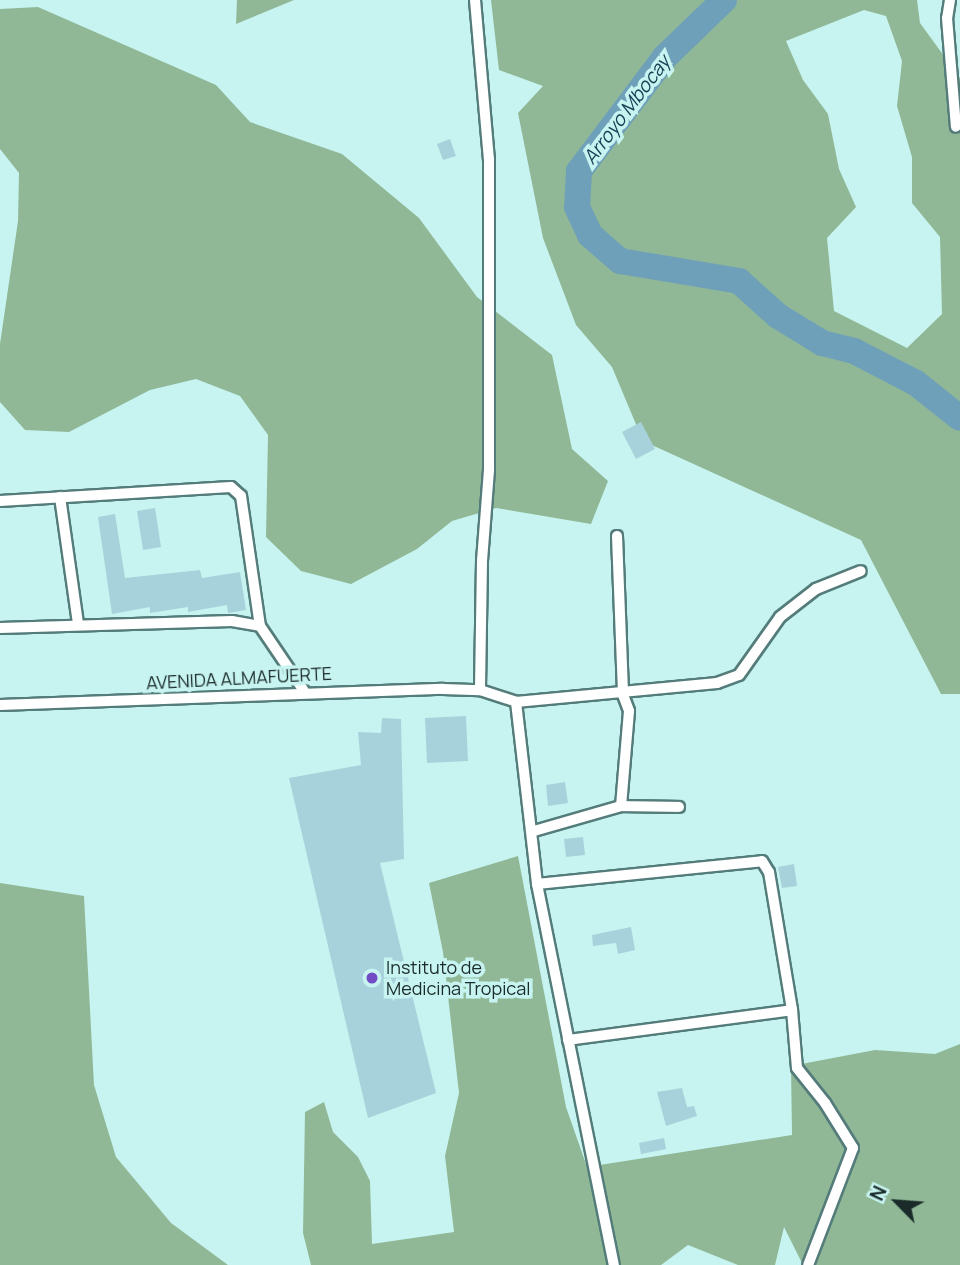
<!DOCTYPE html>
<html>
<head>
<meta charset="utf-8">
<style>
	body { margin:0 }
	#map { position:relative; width:960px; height:1265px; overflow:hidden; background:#c7f4f0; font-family:Manrope,sans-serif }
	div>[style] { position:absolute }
	.forest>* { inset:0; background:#90b897 }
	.river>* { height:26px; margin:-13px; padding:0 13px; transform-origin:13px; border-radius:13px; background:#6fa0b9 }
	.building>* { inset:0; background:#a8d2db }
	.roads { filter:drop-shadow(2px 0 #547c7a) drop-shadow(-2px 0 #547c7a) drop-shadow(0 2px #547c7a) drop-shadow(0 -2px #547c7a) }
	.minor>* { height:10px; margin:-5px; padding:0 5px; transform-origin:5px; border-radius:5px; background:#fff }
	.dots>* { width:19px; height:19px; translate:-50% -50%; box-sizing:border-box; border:4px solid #c7f4f0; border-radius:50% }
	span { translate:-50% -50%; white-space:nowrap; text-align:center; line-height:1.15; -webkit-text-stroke:7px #c7f4f0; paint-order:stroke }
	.street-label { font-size:18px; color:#1a2b2a }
	.poi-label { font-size:18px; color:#1a2b2a }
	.left { translate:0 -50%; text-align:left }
	.water-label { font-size:19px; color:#184155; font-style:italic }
	.north { position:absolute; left:862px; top:1167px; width:70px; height:70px; -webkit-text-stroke:5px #c7f4f0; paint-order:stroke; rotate:295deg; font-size:19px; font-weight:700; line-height:28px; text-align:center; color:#1a2b2a }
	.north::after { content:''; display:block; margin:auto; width:24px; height:32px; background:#1a2b2a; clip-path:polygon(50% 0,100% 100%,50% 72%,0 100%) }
</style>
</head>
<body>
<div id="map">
	<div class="forest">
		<div style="clip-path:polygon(237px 0,294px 0,236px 24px)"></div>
		<div style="clip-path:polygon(evenodd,491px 0,917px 0,920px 23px,960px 78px,960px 694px,941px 694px,861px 540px,643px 441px,612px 367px,576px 325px,543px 238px,518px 113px,543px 86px,499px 70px,491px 0,864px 10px,886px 16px,902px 61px,897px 106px,912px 157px,912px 203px,940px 237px,942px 314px,907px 348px,834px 311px,827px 238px,856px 207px,839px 169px,828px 114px,803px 80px,786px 41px,864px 10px)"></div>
		<div style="clip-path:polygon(38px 7px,216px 85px,250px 122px,342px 154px,419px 218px,477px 297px,552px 355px,572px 449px,608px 481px,591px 524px,496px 508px,452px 521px,417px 549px,351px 584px,301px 571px,266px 537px,268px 435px,240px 396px,196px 379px,150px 390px,69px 432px,25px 430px,0 402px,0 344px,18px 221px,19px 173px,0 149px,0 9px)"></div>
		<div style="clip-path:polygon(518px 856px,566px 1107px,587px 1167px,792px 1135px,791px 1066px,875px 1050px,935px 1054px,960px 1044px,960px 1265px,803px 1265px,784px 1227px,775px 1265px,738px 1265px,688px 1245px,661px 1265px,311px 1265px,303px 1233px,305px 1112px,324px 1102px,333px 1132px,358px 1157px,370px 1181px,372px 1244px,454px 1232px,445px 1156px,459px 1093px,443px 952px,429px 883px)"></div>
		<div style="clip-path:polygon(0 883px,84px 896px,94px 1085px,116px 1157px,171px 1223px,228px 1265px,0 1265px)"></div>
	</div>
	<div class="river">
		<div style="left:724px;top:0;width:82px;rotate:136deg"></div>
		<div style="left:665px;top:57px;width:143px;rotate:127deg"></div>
		<div style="left:579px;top:171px;width:36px;rotate:93deg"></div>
		<div style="left:577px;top:207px;width:31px;rotate:65deg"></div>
		<div style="left:590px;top:235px;width:40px;rotate:41deg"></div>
		<div style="left:620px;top:261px;width:121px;rotate:9.5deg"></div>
		<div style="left:739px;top:281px;width:52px;rotate:41.9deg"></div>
		<div style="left:778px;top:316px;width:52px;rotate:31.5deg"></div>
		<div style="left:822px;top:343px;width:33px;rotate:14deg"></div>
		<div style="left:854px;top:351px;width:70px;rotate:27.3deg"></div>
		<div style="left:916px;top:383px;width:56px;rotate:38.5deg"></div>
	</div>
	<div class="building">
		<div style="clip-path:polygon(450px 139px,456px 156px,443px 160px,437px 144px)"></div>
		<div style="clip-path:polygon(641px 422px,655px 449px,636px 459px,622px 432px)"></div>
		<div style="clip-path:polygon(155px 508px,161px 547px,143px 550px,137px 511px)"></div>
		<div style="clip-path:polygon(115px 514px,125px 578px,200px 570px,202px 578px,240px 572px,246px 610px,228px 613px,227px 605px,188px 612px,188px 607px,150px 613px,150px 607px,112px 614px,98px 517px)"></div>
		<div style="clip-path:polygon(466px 716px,468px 761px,427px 763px,425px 718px)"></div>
		<div style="clip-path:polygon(382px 718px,401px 719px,404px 859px,380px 863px,436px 1093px,368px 1118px,289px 778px,361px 765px,358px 732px,381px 733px)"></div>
		<div style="clip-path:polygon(565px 782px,568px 803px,548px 806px,546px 785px)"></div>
		<div style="clip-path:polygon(583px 837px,585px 855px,566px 857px,564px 839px)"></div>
		<div style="clip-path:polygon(794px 864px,797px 886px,782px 888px,778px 867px)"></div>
		<div style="clip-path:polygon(631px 927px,635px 950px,618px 954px,616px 943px,593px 946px,592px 935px)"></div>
		<div style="clip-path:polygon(682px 1088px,687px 1107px,694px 1106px,697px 1116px,666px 1126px,657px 1092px)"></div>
		<div style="clip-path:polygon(664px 1138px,666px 1149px,641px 1154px,639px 1143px)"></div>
	</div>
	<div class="roads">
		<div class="minor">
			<div style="left:475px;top:0;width:160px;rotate:85deg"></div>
			<div style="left:489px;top:159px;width:311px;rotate:90deg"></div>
			<div style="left:489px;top:470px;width:91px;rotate:94.4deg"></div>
			<div style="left:482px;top:561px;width:129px;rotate:90.9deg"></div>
			<div style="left:950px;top:0;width:18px;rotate:99deg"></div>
			<div style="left:947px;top:18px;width:109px;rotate:85.3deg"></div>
			<div style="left:60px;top:497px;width:128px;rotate:81.9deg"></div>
			<div style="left:0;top:501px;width:231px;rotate:-3.5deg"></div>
			<div style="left:231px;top:487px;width:13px;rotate:42deg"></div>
			<div style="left:241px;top:496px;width:131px;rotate:81.7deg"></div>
			<div style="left:617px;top:536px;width:159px;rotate:87.8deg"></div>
			<div style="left:623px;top:695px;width:17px;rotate:69deg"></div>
			<div style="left:629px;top:711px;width:95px;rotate:94.8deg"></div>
			<div style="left:0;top:628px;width:232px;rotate:-1.7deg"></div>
			<div style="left:232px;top:621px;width:28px;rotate:10deg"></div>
			<div style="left:260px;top:626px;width:78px;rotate:55.9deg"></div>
			<div style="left:516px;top:702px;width:202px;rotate:-5.4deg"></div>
			<div style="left:717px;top:683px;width:23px;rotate:-20deg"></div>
			<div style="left:739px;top:675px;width:71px;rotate:-54.7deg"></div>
			<div style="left:780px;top:617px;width:46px;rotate:-37.9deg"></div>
			<div style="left:816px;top:589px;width:48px;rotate:-21.8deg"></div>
			<div style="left:0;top:705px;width:443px;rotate:-2.1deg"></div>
			<div style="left:443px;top:689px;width:37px;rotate:2deg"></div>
			<div style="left:480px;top:690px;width:38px;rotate:18deg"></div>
			<div style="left:516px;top:702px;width:183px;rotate:83.4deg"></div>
			<div style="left:537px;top:884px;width:389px;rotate:78.6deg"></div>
			<div style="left:534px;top:831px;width:91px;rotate:-16deg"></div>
			<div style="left:621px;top:806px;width:58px;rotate:1deg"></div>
			<div style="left:537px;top:884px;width:226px;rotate:-5.8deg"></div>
			<div style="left:762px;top:861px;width:13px;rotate:58deg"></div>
			<div style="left:769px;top:872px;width:140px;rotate:80.5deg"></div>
			<div style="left:792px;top:1010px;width:58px;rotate:85.1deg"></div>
			<div style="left:797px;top:1068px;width:45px;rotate:51.3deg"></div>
			<div style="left:825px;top:1103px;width:53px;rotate:58.1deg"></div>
			<div style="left:853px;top:1148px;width:125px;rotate:111deg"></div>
			<div style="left:568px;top:1040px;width:226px;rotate:-7.6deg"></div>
		</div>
	</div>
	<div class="dots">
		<div style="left:372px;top:978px;background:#724cc5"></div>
	</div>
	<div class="street-label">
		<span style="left:239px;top:678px;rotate:-3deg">AVENIDA ALMAFUERTE</span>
	</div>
	<div class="poi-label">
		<span class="left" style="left:386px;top:978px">Instituto de<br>Medicina Tropical</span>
	</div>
	<div class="water-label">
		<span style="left:627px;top:110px;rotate:-53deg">Arroyo Mbocay</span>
	</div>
	<div class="north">N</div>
</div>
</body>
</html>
